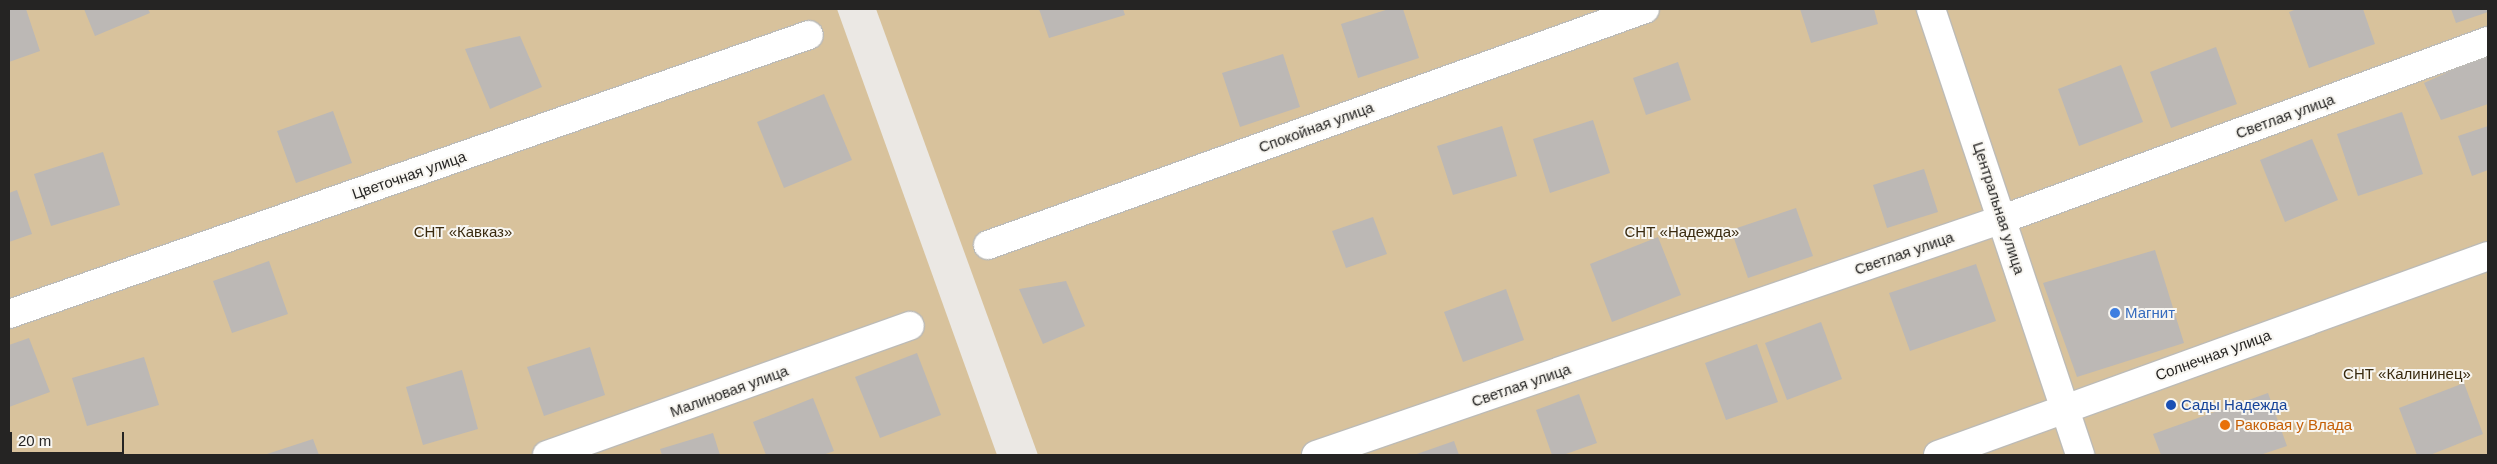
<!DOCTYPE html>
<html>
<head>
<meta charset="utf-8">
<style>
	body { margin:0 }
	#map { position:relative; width:2497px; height:464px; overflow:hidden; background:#ebe8e4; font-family:Arial,sans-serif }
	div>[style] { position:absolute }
	.green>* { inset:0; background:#d8c29c }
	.building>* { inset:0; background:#bcb8b5 }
	.roads { filter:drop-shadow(1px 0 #bdbbb6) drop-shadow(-1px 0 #bdbbb6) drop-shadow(0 1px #bdbbb6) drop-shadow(0 -1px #bdbbb6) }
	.minor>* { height:28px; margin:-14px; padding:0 14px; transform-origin:14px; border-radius:14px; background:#fff }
	.tertiary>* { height:28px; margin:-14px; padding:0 14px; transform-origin:14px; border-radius:14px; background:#fff }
	.dots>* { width:14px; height:14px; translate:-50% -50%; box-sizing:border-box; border:2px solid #f8f6f1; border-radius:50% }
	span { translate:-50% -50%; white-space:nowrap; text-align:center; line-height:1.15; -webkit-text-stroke:4px #f8f6f1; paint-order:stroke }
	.street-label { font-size:15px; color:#252423 }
	.park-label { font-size:15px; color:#392a0f }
	.shop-label { font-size:15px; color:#366cbe }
	.left { translate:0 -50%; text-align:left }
	.transit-label { font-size:15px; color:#164399 }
	.food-label { font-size:15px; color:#c56008 }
	.frame { position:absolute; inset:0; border:10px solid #252423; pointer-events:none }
	.scale { position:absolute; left:10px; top:432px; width:114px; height:22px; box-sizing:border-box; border:2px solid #252423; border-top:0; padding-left:6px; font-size:15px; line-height:18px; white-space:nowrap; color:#252423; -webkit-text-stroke:4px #f8f6f1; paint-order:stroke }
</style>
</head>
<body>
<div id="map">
	<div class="green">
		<div style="clip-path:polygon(9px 9px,837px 9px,997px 455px,9px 455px)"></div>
		<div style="clip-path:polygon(876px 9px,2488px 9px,2488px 455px,1038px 455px)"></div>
	</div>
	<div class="building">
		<div style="clip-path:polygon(9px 9px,26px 9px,40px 51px,9px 62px)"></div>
		<div style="clip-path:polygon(84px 9px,148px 9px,150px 13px,95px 36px)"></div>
		<div style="clip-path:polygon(1039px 9px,1123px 9px,1125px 15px,1049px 38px)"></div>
		<div style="clip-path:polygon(1389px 9px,1403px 9px,1419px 58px,1358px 78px,1341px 24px)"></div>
		<div style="clip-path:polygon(1800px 9px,1874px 9px,1878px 24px,1811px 43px)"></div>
		<div style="clip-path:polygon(2297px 9px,2363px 9px,2375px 44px,2309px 68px,2289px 12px)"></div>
		<div style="clip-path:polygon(2451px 9px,2488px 9px,2488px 12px,2456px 23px)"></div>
		<div style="clip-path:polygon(520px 36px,542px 87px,490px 109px,465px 49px)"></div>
		<div style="clip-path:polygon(2216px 47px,2237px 104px,2171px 128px,2150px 72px)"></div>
		<div style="clip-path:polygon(1283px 54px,1300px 107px,1240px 127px,1222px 73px)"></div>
		<div style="clip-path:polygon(2488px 54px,2488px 104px,2441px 120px,2424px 83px)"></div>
		<div style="clip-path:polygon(1678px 62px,1691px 100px,1646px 115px,1633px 78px)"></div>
		<div style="clip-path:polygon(2121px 65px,2143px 122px,2079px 146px,2058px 89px)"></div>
		<div style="clip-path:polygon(824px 94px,852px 160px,784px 188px,757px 122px)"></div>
		<div style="clip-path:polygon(333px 111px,352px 163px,296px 183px,277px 131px)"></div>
		<div style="clip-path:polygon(2402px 112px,2423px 174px,2358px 196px,2337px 134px)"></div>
		<div style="clip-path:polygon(1593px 120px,1610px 173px,1550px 193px,1533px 139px)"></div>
		<div style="clip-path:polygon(1502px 126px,1517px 176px,1453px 195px,1437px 146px)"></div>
		<div style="clip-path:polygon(2488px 126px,2488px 170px,2472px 176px,2458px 136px)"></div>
		<div style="clip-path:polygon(2312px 139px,2338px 200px,2285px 222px,2260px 160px)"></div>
		<div style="clip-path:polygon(103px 152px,120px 205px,51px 226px,34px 174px)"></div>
		<div style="clip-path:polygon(1924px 169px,1938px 212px,1887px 228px,1873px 185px)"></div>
		<div style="clip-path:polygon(17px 190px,32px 234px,9px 242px,9px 193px)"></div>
		<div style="clip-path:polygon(1796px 208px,1813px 256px,1748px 278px,1731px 230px)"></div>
		<div style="clip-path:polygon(1373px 217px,1387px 254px,1346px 268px,1332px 231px)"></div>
		<div style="clip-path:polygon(1658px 237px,1681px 295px,1612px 322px,1590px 264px)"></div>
		<div style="clip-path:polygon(2155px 250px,2184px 343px,2077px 377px,2043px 283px)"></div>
		<div style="clip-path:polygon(269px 261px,288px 314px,232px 333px,213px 281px)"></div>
		<div style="clip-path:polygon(1976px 264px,1996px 321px,1910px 351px,1889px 293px)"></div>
		<div style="clip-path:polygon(1066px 281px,1085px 326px,1043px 344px,1019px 289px)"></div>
		<div style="clip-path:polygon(1506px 289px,1524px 340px,1463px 362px,1444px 312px)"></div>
		<div style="clip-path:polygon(1821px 322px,1842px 379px,1787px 400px,1765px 343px)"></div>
		<div style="clip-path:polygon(29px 338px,50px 392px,9px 407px,9px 345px)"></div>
		<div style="clip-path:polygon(1757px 344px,1778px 402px,1726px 420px,1705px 363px)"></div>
		<div style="clip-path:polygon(590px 347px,605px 395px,544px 416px,527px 367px)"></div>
		<div style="clip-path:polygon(917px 353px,941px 415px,880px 438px,855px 377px)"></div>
		<div style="clip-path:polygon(144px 357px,159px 405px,87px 426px,72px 378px)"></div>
		<div style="clip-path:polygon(462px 370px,478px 429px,423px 445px,406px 387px)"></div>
		<div style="clip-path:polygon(2464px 383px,2483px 434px,2430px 455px,2417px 455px,2399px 408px)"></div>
		<div style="clip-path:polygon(2268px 393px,2287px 446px,2260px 455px,2161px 455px,2153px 434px)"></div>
		<div style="clip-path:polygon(1579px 394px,1597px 443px,1563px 455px,1552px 455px,1536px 410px)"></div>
		<div style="clip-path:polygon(813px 398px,834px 451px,823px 455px,766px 455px,753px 422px)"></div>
		<div style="clip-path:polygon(713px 433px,720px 455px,662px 455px,660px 449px)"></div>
		<div style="clip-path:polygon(313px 439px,319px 455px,264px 455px)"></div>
		<div style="clip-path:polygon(1454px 441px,1459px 455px,1414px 455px)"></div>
	</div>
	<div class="roads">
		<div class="minor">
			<div style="left:1931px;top:9px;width:470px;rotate:71.5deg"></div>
			<div style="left:988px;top:245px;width:698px;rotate:-19.76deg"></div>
			<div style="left:9px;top:314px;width:847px;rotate:-19.23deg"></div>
			<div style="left:547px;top:455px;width:385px;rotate:-19.6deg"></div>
			<div style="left:1316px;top:455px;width:726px;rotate:-18.96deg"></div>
			<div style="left:2003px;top:219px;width:517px;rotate:-20.15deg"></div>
		</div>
		<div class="tertiary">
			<div style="left:1938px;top:455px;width:585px;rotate:-19.89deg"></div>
		</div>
	</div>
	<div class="dots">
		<div style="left:2115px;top:313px;background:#3f7fe0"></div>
		<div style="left:2171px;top:405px;background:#1a4fb4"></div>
		<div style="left:2225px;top:425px;background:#e8710a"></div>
	</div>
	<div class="street-label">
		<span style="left:2285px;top:116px;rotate:-20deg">Светлая улица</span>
		<span style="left:1316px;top:127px;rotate:-20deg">Спокойная улица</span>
		<span style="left:409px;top:175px;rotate:-19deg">Цветочная улица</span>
		<span style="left:1999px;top:208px;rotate:72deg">Центральная улица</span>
		<span style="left:1904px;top:253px;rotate:-19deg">Светлая улица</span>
		<span style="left:2213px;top:355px;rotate:-20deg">Солнечная улица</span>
		<span style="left:1521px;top:385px;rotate:-19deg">Светлая улица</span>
		<span style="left:729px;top:391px;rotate:-20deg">Малиновая улица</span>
	</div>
	<div class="park-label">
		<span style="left:463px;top:232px">СНТ «Кавказ»</span>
		<span style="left:1682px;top:232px">СНТ «Надежда»</span>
		<span style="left:2407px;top:374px">СНТ «Калининец»</span>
	</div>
	<div class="shop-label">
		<span class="left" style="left:2125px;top:313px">Магнит</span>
	</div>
	<div class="transit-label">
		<span class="left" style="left:2181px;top:405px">Сады Надежда</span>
	</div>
	<div class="food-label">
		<span class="left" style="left:2235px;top:425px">Раковая у Влада</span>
	</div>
	<div class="frame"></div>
	<div class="scale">20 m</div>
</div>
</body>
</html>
